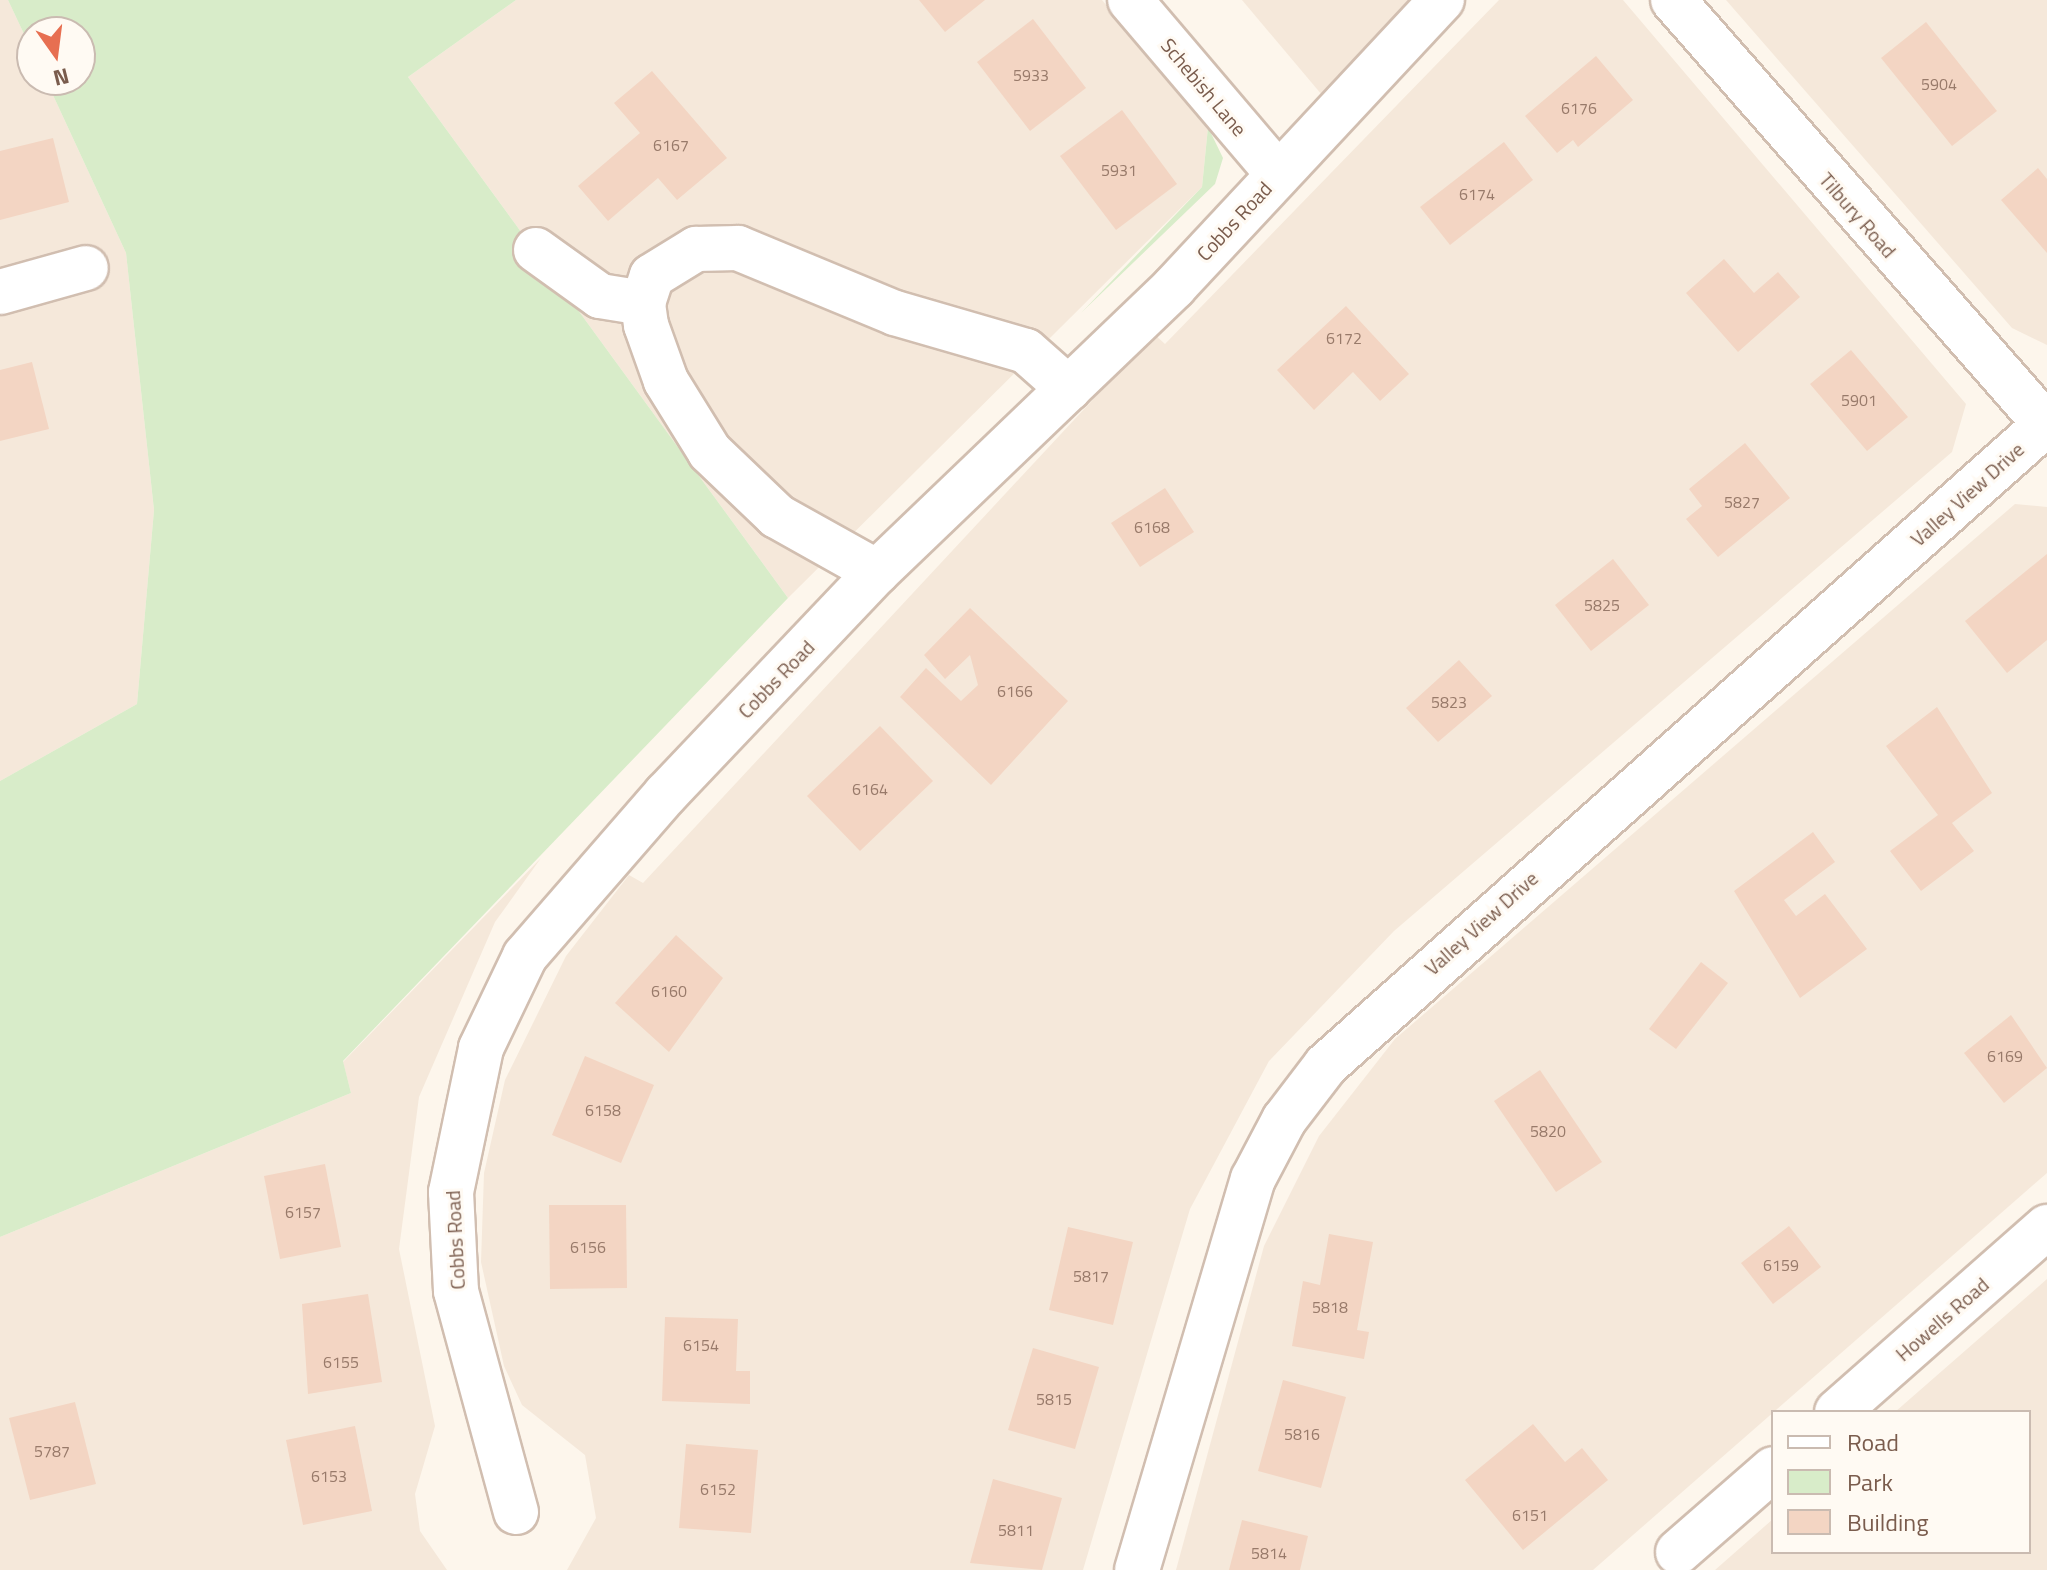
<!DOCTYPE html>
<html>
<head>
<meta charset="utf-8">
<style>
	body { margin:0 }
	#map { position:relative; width:2047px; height:1570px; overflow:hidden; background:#fdf6ec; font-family:"Titillium Web",sans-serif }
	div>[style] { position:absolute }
	.residential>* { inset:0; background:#f5e8da }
	.green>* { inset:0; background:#d8ecc9 }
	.building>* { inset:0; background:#f3d5c3 }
	.roads { filter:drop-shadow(2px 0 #d1beb0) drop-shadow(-2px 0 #d1beb0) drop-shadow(0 2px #d1beb0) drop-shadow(0 -2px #d1beb0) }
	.minor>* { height:44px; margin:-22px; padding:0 22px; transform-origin:22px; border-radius:22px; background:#fff }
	span { translate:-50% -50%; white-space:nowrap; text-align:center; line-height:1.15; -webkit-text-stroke:6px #fffaf3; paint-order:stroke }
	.number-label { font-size:16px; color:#987a6a }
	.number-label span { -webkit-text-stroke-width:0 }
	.street-label { font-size:20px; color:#7a5c4d }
	.legend { position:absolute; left:1771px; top:1410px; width:260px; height:144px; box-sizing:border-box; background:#fffaf3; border:2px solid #cabbb1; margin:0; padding:10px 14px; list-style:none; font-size:24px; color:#7a5c4d }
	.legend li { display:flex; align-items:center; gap:16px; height:40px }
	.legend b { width:40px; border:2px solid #cabbb1 }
	.north { position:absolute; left:16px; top:16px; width:80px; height:80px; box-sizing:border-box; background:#fffaf3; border:2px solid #cabbb1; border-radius:50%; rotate:166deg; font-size:22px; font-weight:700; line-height:32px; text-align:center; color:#7a5c4d }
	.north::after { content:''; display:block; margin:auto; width:28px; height:36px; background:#e76f51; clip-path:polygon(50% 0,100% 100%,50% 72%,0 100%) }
</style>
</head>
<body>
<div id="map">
	<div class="residential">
		<div style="clip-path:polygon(0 0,8px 0,32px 51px,32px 80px,46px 80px,126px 253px,154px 510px,137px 704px,0 781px)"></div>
		<div style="clip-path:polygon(516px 0,1102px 0,1208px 127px,1202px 187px,788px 598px,408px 77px)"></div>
		<div style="clip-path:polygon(1242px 0,1411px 0,1322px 95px)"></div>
		<div style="clip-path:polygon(1499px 0,1623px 0,1966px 404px,1952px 452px,1394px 931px,1269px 1061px,1190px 1209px,1083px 1570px,567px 1570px,596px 1518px,585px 1455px,522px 1405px,504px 1366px,481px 1262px,484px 1173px,505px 1080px,566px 956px,629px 875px,643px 883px,1154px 334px,1165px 344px)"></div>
		<div style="clip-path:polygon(1726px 0,2047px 0,2047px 345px,2012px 328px)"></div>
		<div style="clip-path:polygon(2015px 504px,2047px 507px,2047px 1173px,1593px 1570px,1176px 1570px,1264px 1246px,1319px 1136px,1395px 1039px)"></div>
		<div style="clip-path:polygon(541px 858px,495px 922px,419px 1097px,399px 1249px,435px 1426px,415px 1494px,420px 1531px,447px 1570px,0 1570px,0 1237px,351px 1093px,343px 1062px)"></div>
		<div style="clip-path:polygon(2047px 1279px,2047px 1570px,1715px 1570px,1773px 1519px,1773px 1552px,2029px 1552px,2029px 1412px,1895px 1412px)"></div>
	</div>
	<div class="green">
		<div style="clip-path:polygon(8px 0,516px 0,408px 77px,788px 598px,343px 1061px,351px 1093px,0 1237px,0 781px,137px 704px,154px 510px,126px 253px,46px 80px,80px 80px,80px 32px,32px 32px,32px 51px)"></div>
		<div style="clip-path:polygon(1208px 127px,1223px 158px,1215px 184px,1081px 313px,1202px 187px)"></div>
	</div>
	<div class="building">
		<div style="clip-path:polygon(919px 0,985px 0,945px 32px)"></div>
		<div style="clip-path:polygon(1033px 19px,1086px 88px,1030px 131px,977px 62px)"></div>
		<div style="clip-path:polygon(1926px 22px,1997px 111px,1952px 146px,1881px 58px)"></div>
		<div style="clip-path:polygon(1596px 56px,1633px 100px,1578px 147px,1573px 140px,1557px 153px,1525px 116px)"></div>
		<div style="clip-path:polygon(652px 71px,727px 158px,677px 200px,658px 178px,608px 221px,578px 186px,640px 133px,614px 103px)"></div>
		<div style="clip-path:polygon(1122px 110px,1177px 184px,1116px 230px,1060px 156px)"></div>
		<div style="clip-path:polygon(53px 138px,69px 202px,0 220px,0 151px)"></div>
		<div style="clip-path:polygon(1504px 142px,1533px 180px,1450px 245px,1420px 207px)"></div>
		<div style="clip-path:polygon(2038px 168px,2047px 179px,2047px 253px,2001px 200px)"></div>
		<div style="clip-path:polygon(1724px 259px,1754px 293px,1778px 272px,1800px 297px,1738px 352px,1686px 293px)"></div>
		<div style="clip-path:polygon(1346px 306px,1409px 374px,1380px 401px,1353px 372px,1314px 410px,1277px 370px)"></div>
		<div style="clip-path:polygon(1851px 350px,1908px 417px,1867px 451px,1810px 384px)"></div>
		<div style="clip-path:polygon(32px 362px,49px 429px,0 441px,0 370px)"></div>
		<div style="clip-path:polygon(1745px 443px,1790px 498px,1718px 557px,1686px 519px,1702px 506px,1689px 489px)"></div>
		<div style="clip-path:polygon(1165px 488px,1194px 532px,1140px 567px,1111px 523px)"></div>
		<div style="clip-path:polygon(2047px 554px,2047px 640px,2007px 673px,1965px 621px)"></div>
		<div style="clip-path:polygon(1613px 559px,1649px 605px,1591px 651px,1555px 605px)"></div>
		<div style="clip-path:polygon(970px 608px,1068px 701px,991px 785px,900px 697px,926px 668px,961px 701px,978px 685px,970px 655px,945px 679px,924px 655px)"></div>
		<div style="clip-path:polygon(1459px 660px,1492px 696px,1438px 742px,1406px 708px)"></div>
		<div style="clip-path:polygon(1937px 707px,1992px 793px,1952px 823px,1974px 851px,1921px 891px,1890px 851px,1938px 815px,1886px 746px)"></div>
		<div style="clip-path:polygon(880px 726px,933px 781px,860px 851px,807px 796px)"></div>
		<div style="clip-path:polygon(1813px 832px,1835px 862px,1784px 900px,1796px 916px,1825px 894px,1867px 949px,1800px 998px,1734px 891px)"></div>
		<div style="clip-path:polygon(676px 935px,723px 978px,669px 1052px,615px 1003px)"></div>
		<div style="clip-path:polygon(1701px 962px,1728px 983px,1676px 1049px,1649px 1029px)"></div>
		<div style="clip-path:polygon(2011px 1015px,2047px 1068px,2004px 1103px,1964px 1053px)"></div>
		<div style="clip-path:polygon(585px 1056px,654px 1085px,621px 1163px,552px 1135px)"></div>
		<div style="clip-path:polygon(1540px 1070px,1602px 1162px,1556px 1192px,1494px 1101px)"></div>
		<div style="clip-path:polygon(325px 1164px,341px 1247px,280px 1259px,264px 1176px)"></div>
		<div style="clip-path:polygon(549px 1205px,626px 1205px,627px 1288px,550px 1289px)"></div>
		<div style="clip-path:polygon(1789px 1226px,1821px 1267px,1773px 1304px,1741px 1263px)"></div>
		<div style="clip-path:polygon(1068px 1227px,1133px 1242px,1113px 1325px,1049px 1310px)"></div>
		<div style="clip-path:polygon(1329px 1234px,1373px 1242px,1357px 1330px,1369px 1332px,1364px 1359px,1292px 1346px,1303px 1281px,1320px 1285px)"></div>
		<div style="clip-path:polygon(368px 1294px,382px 1382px,308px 1394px,302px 1304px)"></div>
		<div style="clip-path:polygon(665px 1317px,738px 1319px,736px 1371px,750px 1371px,750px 1404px,662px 1401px)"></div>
		<div style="clip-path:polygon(1033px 1348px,1099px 1367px,1075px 1449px,1008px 1430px)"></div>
		<div style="clip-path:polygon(1283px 1380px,1346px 1397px,1321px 1488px,1258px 1471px)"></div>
		<div style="clip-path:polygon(75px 1402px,96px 1484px,30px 1500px,9px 1418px)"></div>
		<div style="clip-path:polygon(1533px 1424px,1565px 1462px,1582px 1448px,1608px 1480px,1523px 1550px,1465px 1480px)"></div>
		<div style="clip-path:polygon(355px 1426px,372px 1511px,303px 1525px,286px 1440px)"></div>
		<div style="clip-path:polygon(686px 1444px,758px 1450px,751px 1533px,679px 1528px)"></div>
		<div style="clip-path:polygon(993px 1479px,1062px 1498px,1042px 1570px,970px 1563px)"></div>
		<div style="clip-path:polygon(1242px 1520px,1308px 1536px,1300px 1570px,1229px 1570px)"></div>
	</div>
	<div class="roads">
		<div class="minor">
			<div style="left:1130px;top:0;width:228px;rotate:49.6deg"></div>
			<div style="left:1673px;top:0;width:567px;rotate:48.72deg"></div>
			<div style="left:536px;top:250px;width:79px;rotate:35.7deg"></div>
			<div style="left:600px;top:296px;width:44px;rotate:9.2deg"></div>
			<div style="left:0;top:292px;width:89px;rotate:-15.6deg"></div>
			<div style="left:877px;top:572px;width:115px;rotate:-150.8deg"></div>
			<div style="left:777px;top:516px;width:93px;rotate:-136.3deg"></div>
			<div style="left:710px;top:452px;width:84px;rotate:-121.8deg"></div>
			<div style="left:666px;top:381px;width:59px;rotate:-109.7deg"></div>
			<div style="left:646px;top:325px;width:22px;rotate:-98deg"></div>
			<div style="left:643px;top:303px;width:28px;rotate:-72deg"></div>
			<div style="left:652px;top:276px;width:52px;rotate:-31.5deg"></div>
			<div style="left:696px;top:249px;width:42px;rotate:-1.4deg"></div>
			<div style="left:738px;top:248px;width:170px;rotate:22.5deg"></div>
			<div style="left:895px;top:313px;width:136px;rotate:16.2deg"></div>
			<div style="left:1026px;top:351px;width:57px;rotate:41.5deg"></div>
			<div style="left:1837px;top:1412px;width:280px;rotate:-41.4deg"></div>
			<div style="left:516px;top:1512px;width:229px;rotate:-105.2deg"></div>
			<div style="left:456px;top:1291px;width:99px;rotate:-92.9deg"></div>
			<div style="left:451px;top:1192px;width:147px;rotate:-78.2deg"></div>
			<div style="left:481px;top:1048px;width:102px;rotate:-64.4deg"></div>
			<div style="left:525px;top:956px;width:215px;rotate:-49deg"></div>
			<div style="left:666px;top:794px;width:306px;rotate:-46.5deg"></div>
			<div style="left:877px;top:572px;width:412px;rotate:-43.8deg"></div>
			<div style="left:1174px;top:287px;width:393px;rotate:-47deg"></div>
			<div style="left:1678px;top:1552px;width:126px;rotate:-41.1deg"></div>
			<div style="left:1137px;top:1570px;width:408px;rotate:-73.5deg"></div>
			<div style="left:1253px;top:1179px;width:67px;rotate:-62.3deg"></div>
			<div style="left:1284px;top:1120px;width:69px;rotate:-52.6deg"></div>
			<div style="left:1326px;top:1065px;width:965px;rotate:-41.68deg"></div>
		</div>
	</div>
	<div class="number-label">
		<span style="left:1031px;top:75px">5933</span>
		<span style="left:1939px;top:84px">5904</span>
		<span style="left:1579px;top:108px">6176</span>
		<span style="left:671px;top:145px">6167</span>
		<span style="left:1119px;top:170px">5931</span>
		<span style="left:1477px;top:194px">6174</span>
		<span style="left:1344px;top:338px">6172</span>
		<span style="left:1859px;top:400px">5901</span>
		<span style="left:1742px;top:502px">5827</span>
		<span style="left:1152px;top:527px">6168</span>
		<span style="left:1602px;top:605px">5825</span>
		<span style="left:1015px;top:691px">6166</span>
		<span style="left:1449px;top:702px">5823</span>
		<span style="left:870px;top:789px">6164</span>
		<span style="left:669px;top:991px">6160</span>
		<span style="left:2005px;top:1056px">6169</span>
		<span style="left:603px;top:1110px">6158</span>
		<span style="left:1548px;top:1131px">5820</span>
		<span style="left:303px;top:1212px">6157</span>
		<span style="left:588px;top:1247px">6156</span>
		<span style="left:1781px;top:1265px">6159</span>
		<span style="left:1091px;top:1276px">5817</span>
		<span style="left:1330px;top:1307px">5818</span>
		<span style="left:701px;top:1345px">6154</span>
		<span style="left:341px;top:1362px">6155</span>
		<span style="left:1054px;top:1399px">5815</span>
		<span style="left:1302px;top:1434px">5816</span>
		<span style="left:52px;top:1451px">5787</span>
		<span style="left:329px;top:1476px">6153</span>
		<span style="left:718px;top:1489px">6152</span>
		<span style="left:1530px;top:1515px">6151</span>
		<span style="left:1016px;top:1530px">5811</span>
		<span style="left:1269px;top:1553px">5814</span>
	</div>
	<div class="street-label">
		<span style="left:1204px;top:87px;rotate:50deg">Schebish Lane</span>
		<span style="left:1858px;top:215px;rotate:49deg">Tilbury Road</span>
		<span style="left:1234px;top:221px;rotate:-47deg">Cobbs Road</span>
		<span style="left:1967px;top:494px;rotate:-42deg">Valley View Drive</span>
		<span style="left:776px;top:679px;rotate:-46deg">Cobbs Road</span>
		<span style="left:1481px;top:923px;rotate:-42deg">Valley View Drive</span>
		<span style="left:455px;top:1240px;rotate:-93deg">Cobbs Road</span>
		<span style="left:1942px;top:1319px;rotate:-41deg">Howells Road</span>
	</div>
	<ul class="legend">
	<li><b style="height:10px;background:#fff"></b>Road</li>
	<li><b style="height:22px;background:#d8ecc9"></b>Park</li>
	<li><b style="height:22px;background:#f3d5c3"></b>Building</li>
	</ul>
	<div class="north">N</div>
</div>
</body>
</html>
